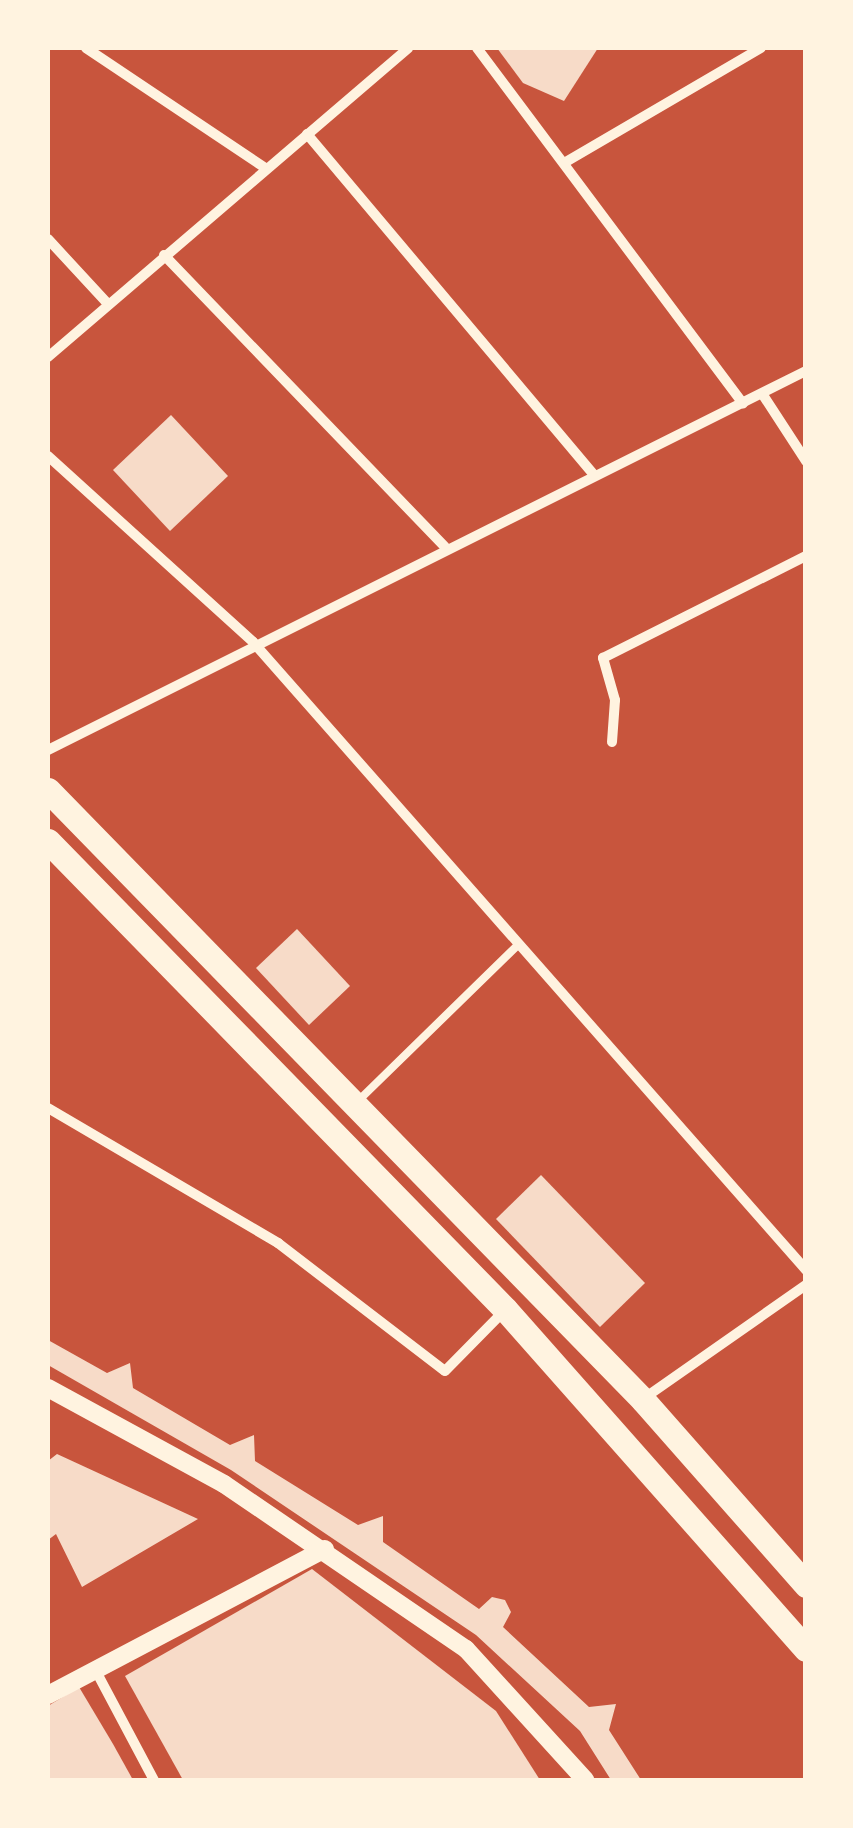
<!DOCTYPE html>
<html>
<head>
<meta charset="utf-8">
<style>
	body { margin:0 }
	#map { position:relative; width:853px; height:1828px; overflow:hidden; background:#c8553d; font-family:Jost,sans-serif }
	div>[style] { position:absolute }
	.building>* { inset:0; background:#f7dbc8 }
	.service>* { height:8px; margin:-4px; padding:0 4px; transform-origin:4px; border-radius:4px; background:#fff3e0 }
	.minor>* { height:10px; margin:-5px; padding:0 5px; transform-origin:5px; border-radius:5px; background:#fff3e0 }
	.tertiary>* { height:18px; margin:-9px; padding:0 9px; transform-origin:9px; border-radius:9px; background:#fff3e0 }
	.primary>* { height:25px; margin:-12.5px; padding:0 12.5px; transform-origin:12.5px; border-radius:12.5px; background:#fff3e0 }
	span { translate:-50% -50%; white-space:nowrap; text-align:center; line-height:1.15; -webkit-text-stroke:10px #fff3e0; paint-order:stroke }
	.frame { position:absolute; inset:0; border:50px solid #fff3e0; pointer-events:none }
</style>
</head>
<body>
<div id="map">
	<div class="building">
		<div style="clip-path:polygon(497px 48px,598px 48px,564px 101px,523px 83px)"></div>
		<div style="clip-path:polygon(171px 415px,228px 476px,170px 531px,113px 470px)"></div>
		<div style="clip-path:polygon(297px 929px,350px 986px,309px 1025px,256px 968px)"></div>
		<div style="clip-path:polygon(541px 1175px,645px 1283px,600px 1327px,496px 1219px)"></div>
		<div style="clip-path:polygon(48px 1340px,107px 1373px,130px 1363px,133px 1388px,230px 1445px,254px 1435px,255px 1461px,358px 1525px,383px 1516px,383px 1542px,479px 1609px,492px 1597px,505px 1600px,511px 1612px,503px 1627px,589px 1707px,616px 1704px,609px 1730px,641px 1780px,611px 1780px,580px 1731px,476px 1635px,231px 1470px,48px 1365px)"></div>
		<div style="clip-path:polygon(57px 1454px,198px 1519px,82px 1587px,56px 1534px,48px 1540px,48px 1461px)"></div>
		<div style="clip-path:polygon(312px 1569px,496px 1711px,540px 1780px,183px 1780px,125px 1676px)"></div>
		<div style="clip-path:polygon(79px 1687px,113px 1744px,133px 1780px,48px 1780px,48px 1706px)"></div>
	</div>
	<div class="service">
		<div style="left:358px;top:1101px;width:225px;rotate:-44.3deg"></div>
	</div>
	<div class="minor">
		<div style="left:86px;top:48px;width:216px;rotate:33.8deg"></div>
		<div style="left:477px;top:48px;width:444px;rotate:53.2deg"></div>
		<div style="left:307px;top:134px;width:446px;rotate:49.9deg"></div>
		<div style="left:564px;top:163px;width:228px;rotate:-30.3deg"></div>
		<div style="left:48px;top:239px;width:87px;rotate:47.3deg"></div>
		<div style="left:164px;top:255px;width:405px;rotate:46.1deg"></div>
		<div style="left:48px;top:357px;width:474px;rotate:-40.6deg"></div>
		<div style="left:763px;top:395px;width:79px;rotate:56.9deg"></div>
		<div style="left:48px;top:456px;width:277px;rotate:42.2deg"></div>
		<div style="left:253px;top:642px;width:837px;rotate:48.63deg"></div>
		<div style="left:612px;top:742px;width:42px;rotate:-85.9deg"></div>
		<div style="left:615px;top:700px;width:44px;rotate:-105.9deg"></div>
		<div style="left:603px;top:658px;width:227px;rotate:-26.7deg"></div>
		<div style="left:48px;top:750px;width:847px;rotate:-26.57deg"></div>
		<div style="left:48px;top:1108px;width:267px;rotate:30.4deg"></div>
		<div style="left:278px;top:1243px;width:210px;rotate:37.5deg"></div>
		<div style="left:445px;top:1371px;width:86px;rotate:-45.5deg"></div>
		<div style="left:643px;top:1399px;width:199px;rotate:-35deg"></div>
		<div style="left:97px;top:1673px;width:121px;rotate:62deg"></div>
	</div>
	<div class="tertiary">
		<div style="left:48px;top:1388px;width:200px;rotate:28.6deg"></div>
		<div style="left:224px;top:1484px;width:293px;rotate:34.3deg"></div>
		<div style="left:466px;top:1649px;width:177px;rotate:47.7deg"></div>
		<div style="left:48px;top:1695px;width:313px;rotate:-27.8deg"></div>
	</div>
	<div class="primary">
		<div style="left:48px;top:790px;width:852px;rotate:45.71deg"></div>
		<div style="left:643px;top:1400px;width:247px;rotate:48.6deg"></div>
		<div style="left:48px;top:841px;width:654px;rotate:45.68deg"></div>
		<div style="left:505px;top:1309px;width:454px;rotate:48.5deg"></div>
	</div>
	<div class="frame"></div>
</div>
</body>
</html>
